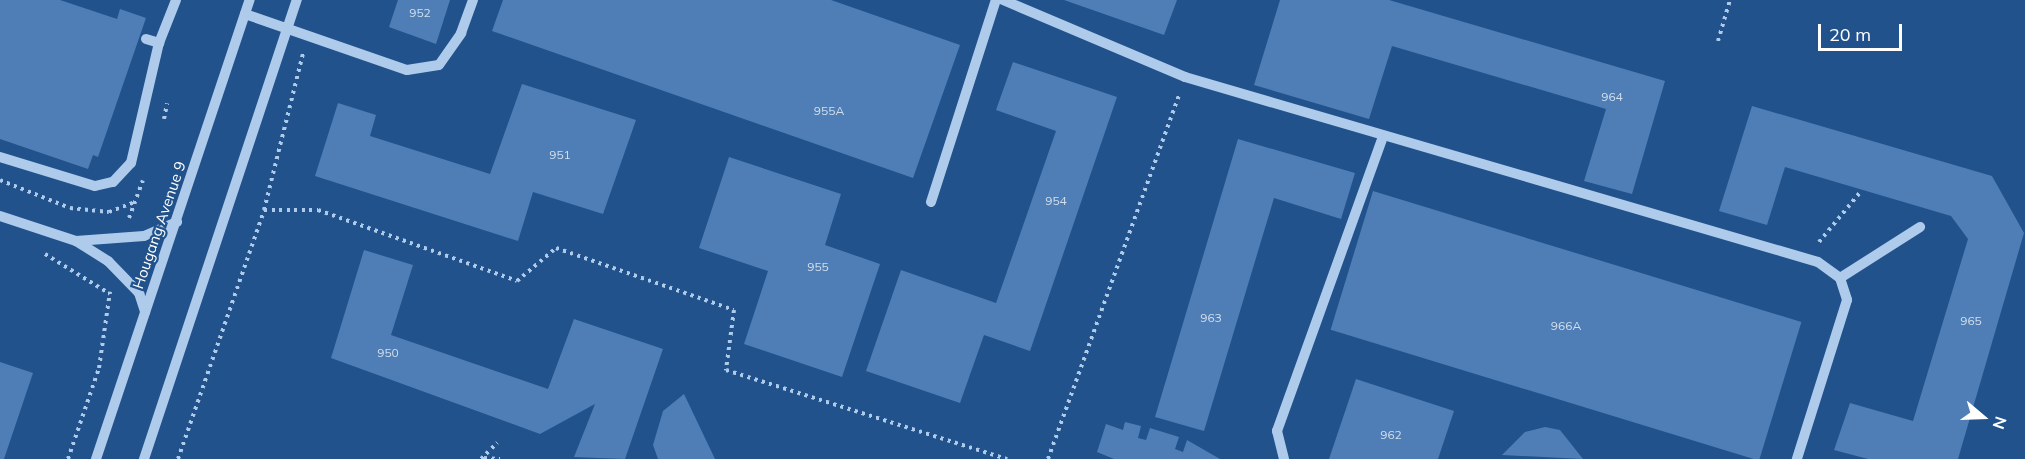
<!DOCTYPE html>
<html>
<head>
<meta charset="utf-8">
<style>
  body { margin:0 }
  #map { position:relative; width:2025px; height:459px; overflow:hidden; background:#21528c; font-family:Mulish,sans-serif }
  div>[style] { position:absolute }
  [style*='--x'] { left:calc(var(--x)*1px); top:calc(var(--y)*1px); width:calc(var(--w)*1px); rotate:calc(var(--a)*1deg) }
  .building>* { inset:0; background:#4e7eb5; transform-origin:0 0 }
  .path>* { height:4px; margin-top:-2px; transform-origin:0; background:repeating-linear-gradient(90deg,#afcbeb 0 3px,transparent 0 7.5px) }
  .minor>* { height:10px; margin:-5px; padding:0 5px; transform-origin:5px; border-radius:5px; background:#afcbeb }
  span { translate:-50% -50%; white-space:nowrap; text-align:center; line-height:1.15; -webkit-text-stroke:4.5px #21528c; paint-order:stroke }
  .number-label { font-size:12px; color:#d3dfec }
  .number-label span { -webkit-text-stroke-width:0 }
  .street-label { font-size:15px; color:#fff }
  .north { position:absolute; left:1953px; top:387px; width:60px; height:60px; -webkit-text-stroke:4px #21528c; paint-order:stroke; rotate:109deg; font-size:16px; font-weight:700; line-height:24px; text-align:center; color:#fff }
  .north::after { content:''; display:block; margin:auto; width:21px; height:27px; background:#fff; clip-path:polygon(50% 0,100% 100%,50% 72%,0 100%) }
  .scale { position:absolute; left:1818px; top:24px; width:84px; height:27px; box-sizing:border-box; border:3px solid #fff; border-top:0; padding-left:8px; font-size:18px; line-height:21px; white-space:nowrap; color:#fff; -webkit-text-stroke:4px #21528c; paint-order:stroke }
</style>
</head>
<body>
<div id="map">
  <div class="building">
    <div style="clip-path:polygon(0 0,60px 0,117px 19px,120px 9px,146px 18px,98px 157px,93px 155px,88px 169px,0 139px)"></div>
    <div style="clip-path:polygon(398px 0,450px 0,436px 44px,389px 27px)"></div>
    <div style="clip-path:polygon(503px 0,831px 0,960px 45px,913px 178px,492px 31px)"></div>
    <div style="clip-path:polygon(1064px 0,1177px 0,1164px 35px)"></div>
    <div style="clip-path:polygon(1280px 0,1389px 0,1665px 81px,1632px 194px,1584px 181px,1606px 109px,1392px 46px,1369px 119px,1254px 85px)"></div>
    <div style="clip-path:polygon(1013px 62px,1117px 97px,1030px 351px,984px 335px,960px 403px,866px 371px,901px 270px,996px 303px,1056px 131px,996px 110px)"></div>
    <div style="clip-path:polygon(522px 84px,636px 120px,603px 214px,533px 192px,518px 241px,315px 176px,338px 103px,376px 115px,370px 136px,490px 174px)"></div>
    <div style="clip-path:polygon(1752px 106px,1992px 176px,2024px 233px,1958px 459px,1868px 459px,1834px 450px,1850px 403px,1913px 421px,1968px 239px,1951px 216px,1785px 167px,1767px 225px,1719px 211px)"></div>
    <div style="clip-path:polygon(1238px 139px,1355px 173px,1341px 219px,1274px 198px,1204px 431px,1155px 417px)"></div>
    <div style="clip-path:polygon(729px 157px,841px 194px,825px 245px,880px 264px,842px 377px,744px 344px,768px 271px,699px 248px)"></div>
    <div style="left:1373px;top:191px;width:448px;height:145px;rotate:17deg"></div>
    <div style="clip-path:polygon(364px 250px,413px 265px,391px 335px,548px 389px,574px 319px,663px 349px,625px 459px,574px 457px,595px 404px,540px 434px,331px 358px)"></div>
    <div style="clip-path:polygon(0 362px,33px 373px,4px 459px,0 459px)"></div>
    <div style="clip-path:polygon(1356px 379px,1454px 411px,1438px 459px,1329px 459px)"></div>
    <div style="clip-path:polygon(684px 394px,715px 459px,658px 459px,653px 445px,663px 411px)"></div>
    <div style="clip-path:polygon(1125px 422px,1141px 426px,1138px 438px,1146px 440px,1150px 428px,1179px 437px,1175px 449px,1183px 452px,1187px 440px,1220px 459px,1114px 459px,1097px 452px,1106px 424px,1123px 430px)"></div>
    <div style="clip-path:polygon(1545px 427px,1560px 430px,1583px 459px,1502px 455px,1525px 432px)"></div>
  </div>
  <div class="path">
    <div style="--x:1718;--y:41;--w:43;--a:-73.7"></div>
    <div style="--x:164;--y:119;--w:16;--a:-79"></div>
    <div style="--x:0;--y:180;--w:75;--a:21.8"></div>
    <div style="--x:70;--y:208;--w:39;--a:6"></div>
    <div style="--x:109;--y:212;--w:26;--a:-21"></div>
    <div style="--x:264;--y:210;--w:54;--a:0"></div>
    <div style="--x:318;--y:210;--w:211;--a:19.6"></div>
    <div style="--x:517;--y:281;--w:51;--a:-40.2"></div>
    <div style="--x:556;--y:248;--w:188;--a:19.2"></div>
    <div style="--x:734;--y:310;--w:61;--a:97.6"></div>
    <div style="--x:726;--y:370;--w:295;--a:17.6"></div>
    <div style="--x:129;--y:218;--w:40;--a:-69.8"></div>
    <div style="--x:1819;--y:242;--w:67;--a:-50.4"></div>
    <div style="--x:45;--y:254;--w:76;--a:31.6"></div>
    <div style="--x:484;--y:458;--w:16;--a:4"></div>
    <div style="--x:68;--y:459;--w:96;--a:-71.2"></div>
    <div style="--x:99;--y:368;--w:77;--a:-81.8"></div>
    <div style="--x:178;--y:459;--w:263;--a:-70.9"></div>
    <div style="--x:264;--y:210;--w:162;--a:-76"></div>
    <div style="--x:481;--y:459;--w:23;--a:-45"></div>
    <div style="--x:1048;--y:459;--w:386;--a:-70.2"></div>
  </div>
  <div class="minor">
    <div style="--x:1003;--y:0;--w:198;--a:22.9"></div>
    <div style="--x:1185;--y:77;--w:659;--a:16.29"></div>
    <div style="--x:1818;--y:262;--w:27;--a:36"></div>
    <div style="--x:1840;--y:278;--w:23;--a:72"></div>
    <div style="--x:1847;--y:300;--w:167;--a:107.5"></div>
    <div style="--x:245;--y:14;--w:171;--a:19.1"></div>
    <div style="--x:407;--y:70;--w:32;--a:-9"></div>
    <div style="--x:439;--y:65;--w:39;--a:-55"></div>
    <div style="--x:461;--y:33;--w:35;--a:-70"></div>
    <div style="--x:146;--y:39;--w:14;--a:17"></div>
    <div style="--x:0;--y:157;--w:99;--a:17"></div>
    <div style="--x:95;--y:186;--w:18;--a:-13"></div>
    <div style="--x:113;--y:182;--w:26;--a:-47"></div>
    <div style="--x:131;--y:163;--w:123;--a:-76.9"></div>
    <div style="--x:159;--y:43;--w:46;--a:-68.4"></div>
    <div style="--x:931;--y:202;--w:212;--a:-72.2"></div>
    <div style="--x:0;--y:216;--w:80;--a:18.2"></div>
    <div style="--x:76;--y:241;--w:38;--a:32"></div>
    <div style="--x:108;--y:261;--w:45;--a:45.9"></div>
    <div style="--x:139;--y:293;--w:20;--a:72"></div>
    <div style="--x:76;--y:241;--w:68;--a:-4.2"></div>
    <div style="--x:144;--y:236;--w:36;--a:-23"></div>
    <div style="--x:1840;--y:278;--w:95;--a:-32.5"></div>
    <div style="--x:96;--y:459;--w:484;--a:-71.5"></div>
    <div style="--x:144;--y:459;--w:484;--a:-71.6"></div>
    <div style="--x:1284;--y:459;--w:29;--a:-104"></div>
    <div style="--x:1277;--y:431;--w:313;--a:-70.2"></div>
  </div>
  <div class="number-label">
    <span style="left:420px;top:13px">952</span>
    <span style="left:1612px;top:97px">964</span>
    <span style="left:829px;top:111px">955A</span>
    <span style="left:560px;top:155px">951</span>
    <span style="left:1056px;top:201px">954</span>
    <span style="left:818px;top:267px">955</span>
    <span style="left:1211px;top:318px">963</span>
    <span style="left:1971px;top:321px">965</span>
    <span style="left:1566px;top:326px">966A</span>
    <span style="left:388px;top:353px">950</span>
    <span style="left:1391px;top:435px">962</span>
  </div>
  <div class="street-label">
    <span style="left:159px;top:225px;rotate:-71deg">Hougang Avenue 9</span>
  </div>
  <div class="north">N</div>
  <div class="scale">20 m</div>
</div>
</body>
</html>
